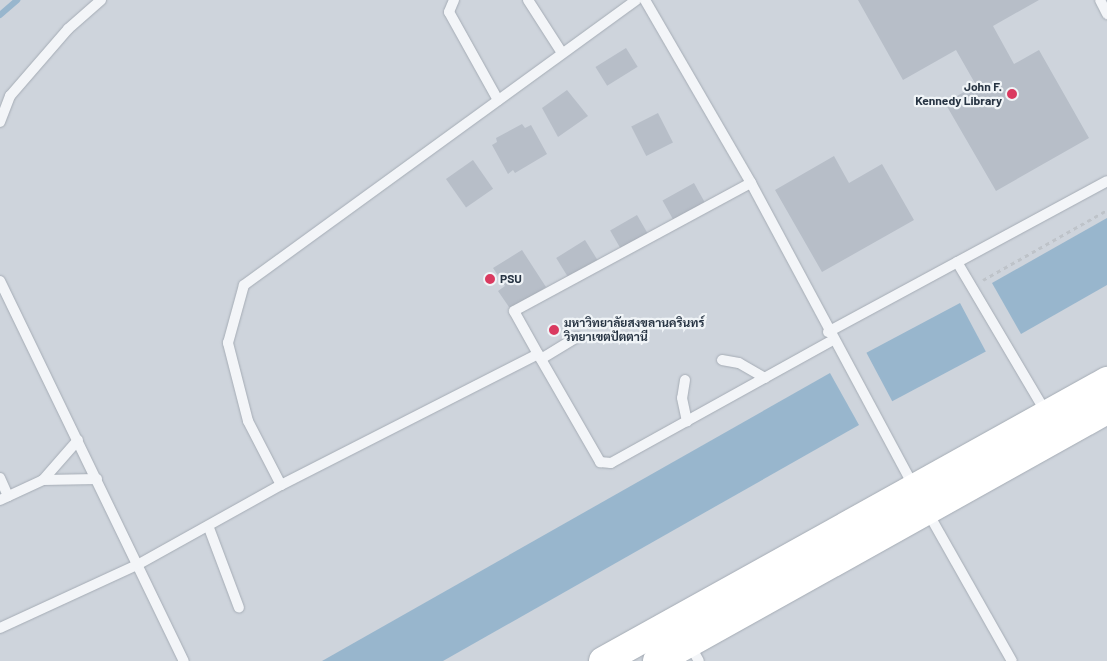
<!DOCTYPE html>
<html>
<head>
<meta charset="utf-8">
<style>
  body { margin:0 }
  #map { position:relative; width:1107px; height:661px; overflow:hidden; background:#e0e5ea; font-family:Barlow,Sarabun,sans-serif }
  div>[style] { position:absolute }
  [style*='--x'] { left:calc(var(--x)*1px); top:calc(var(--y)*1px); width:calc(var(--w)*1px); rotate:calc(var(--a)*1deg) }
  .built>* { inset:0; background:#ced4dc; transform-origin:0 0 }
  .water>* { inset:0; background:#98b6cd; transform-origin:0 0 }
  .stream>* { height:6px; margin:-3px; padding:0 3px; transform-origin:3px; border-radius:3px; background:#98b6cd }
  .building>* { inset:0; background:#b7bec8; transform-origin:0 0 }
  .path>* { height:3px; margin-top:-1.5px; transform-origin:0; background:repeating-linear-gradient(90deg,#bec3c9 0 4px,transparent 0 8px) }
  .roads { filter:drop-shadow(0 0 1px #a5acb5) drop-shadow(0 0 1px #a5acb5) }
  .service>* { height:10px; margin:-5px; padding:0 5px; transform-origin:5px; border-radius:5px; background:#f3f5f8 }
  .secondary>* { height:28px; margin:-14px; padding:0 14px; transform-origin:14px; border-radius:14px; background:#fff }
  .dots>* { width:14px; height:14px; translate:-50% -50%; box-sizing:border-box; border:2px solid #f0f4f7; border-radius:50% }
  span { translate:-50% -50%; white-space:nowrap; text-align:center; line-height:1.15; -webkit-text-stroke:4.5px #f0f4f7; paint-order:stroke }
  .poi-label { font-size:12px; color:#273443; font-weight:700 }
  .right { translate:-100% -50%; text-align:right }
  .left { translate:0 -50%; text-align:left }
</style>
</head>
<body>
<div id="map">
  <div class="built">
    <div style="left:0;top:0;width:1107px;height:661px"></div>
  </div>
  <div class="water">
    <div style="clip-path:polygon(1107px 218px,1107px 285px,1021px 334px,992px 283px)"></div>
    <div style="left:960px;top:303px;width:55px;height:106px;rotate:62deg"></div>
    <div style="clip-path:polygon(830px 373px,859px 425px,443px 661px,322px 661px)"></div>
  </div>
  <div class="stream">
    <div style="--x:0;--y:15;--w:23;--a:-41"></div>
  </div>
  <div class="building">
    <div style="clip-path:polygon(858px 0,1039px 0,993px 26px,1014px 64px,1039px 50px,1089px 138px,996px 191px,945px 103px,976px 85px,956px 50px,903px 80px)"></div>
    <div style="left:626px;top:48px;width:22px;height:36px;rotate:58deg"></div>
    <div style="clip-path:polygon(567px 90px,588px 116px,558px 137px,542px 108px)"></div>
    <div style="left:658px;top:113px;width:33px;height:30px;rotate:63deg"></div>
    <div style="clip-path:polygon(522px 124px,525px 128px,531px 125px,547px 154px,515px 173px,513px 170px,508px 174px,492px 145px,497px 142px,496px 138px)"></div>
    <div style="clip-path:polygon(834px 156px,849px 183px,882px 164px,914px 220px,822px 272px,775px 190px)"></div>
    <div style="left:473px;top:160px;width:35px;height:33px;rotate:55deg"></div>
    <div style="left:694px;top:183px;width:23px;height:36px;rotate:61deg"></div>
    <div style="left:637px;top:215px;width:22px;height:31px;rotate:60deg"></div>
    <div style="left:585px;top:240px;width:25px;height:34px;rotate:58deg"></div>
    <div style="clip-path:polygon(522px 250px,546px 287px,511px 310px,498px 291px,505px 286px,493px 268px)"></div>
  </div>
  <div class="path">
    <div style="--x:983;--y:280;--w:142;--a:-29.4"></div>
  </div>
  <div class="roads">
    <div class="service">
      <div style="--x:454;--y:0;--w:13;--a:113"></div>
      <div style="--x:449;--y:12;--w:101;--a:60.9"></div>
      <div style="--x:528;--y:0;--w:63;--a:57.3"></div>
      <div style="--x:645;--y:0;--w:211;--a:59.9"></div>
      <div style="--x:751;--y:183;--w:345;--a:61.8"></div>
      <div style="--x:1100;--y:0;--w:16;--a:63"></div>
      <div style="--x:0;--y:122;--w:28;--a:-69"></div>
      <div style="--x:10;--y:96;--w:89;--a:-49.1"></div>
      <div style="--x:68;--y:29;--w:44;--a:-41.3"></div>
      <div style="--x:957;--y:262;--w:177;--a:59.4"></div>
      <div style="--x:0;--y:281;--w:422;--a:64.2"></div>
      <div style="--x:828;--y:332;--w:317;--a:-28.4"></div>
      <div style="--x:538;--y:354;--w:125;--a:60.1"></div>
      <div style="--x:600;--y:462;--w:11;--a:5"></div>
      <div style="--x:611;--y:463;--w:254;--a:-29"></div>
      <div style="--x:541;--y:359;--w:42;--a:-31.4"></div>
      <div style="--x:722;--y:360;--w:17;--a:10"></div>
      <div style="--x:739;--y:363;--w:30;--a:30"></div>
      <div style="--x:685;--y:380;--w:18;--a:99"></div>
      <div style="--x:682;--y:398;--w:24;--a:78"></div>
      <div style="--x:0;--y:478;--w:20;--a:66"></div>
      <div style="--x:43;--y:480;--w:54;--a:-1.1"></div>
      <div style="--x:281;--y:485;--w:72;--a:-117.3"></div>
      <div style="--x:248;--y:421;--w:81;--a:-104.4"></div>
      <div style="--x:228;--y:343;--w:60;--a:-74.6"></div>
      <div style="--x:244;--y:285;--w:485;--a:-36"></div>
      <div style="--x:0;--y:500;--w:47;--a:-24.9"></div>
      <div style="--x:43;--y:480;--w:53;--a:-48.8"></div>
      <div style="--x:927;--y:511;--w:172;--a:60.5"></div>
      <div style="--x:209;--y:528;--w:85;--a:69.4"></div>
      <div style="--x:0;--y:628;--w:153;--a:-24.7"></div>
      <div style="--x:139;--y:564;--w:162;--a:-29.1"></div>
      <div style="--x:281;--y:485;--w:288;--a:-27"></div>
      <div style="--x:538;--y:354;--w:49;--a:-119.2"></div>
      <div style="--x:514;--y:311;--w:269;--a:-28.4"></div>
      <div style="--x:690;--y:645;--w:18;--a:61"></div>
    </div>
    <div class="secondary">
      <div style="--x:603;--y:661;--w:577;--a:-29.05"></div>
      <div style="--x:657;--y:661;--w:515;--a:-29.15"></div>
    </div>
  </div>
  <div class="dots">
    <div style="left:1012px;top:94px;background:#da3a60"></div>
    <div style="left:490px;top:279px;background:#da3a60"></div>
    <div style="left:554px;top:330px;background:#da3a60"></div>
  </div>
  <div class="poi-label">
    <span class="right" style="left:1002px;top:94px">John F.<br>Kennedy Library</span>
    <span class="left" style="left:500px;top:279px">PSU</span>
    <span class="left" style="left:564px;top:330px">มหาวิทยาลัยสงขลานครินทร์<br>วิทยาเขตปัตตานี</span>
  </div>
</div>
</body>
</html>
